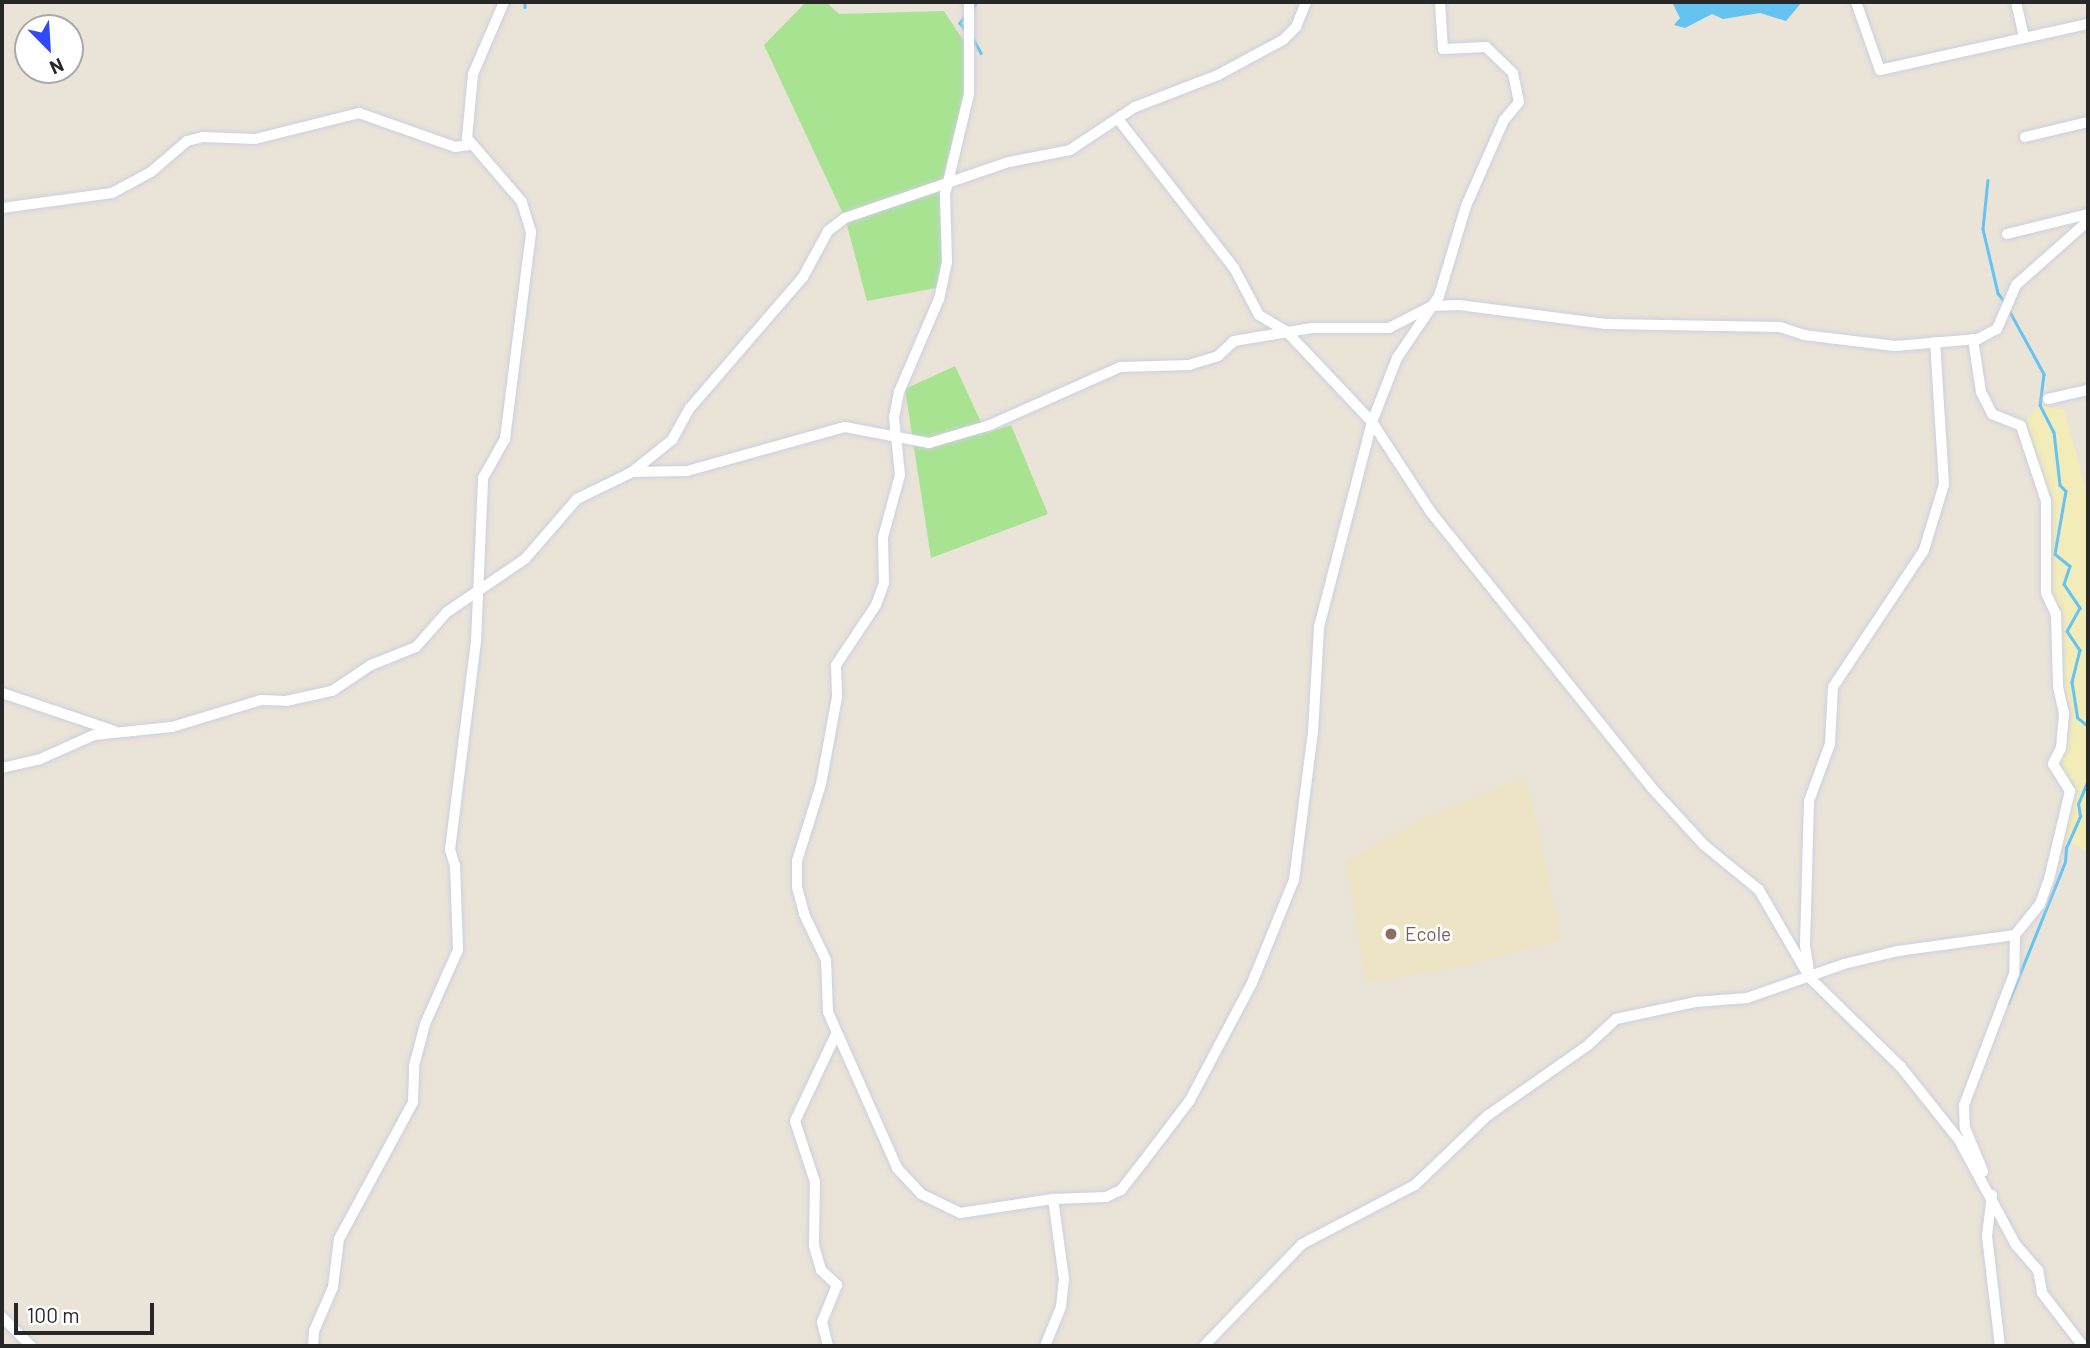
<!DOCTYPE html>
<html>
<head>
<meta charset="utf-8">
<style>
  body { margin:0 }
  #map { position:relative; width:2090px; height:1348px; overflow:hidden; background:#eae3d7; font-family:Barlow,sans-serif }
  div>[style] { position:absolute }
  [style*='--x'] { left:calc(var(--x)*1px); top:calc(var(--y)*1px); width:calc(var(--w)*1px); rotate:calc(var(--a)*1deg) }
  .education>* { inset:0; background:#ede3c5 }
  .green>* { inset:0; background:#a8e391 }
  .sand>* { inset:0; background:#f1ecb8 }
  .water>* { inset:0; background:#65c3f1 }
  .stream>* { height:2.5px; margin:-1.25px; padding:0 1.25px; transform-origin:1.25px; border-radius:1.25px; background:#65c3f1 }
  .roads { filter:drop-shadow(0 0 2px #cccfe1) drop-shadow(0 0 2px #cccfe1) }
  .street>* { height:10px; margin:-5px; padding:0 5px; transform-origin:5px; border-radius:5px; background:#fff }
  .dots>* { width:19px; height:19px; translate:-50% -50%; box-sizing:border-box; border:4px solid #fff; border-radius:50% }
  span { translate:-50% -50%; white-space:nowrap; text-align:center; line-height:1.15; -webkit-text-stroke:5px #fff; paint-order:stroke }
  .education-label { font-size:19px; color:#785e54 }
  .left { translate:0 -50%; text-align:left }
  .frame { position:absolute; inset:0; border:4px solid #272727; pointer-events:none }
  .north { position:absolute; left:14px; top:14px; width:70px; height:70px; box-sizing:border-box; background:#fff; border:2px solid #a9a9a9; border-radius:50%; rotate:156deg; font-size:19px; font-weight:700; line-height:28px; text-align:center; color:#272727 }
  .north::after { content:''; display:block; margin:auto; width:24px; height:32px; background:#3049fe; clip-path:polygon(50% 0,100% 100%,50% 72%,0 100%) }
  .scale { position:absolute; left:14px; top:1303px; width:140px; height:32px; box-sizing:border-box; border:4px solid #272727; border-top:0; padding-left:9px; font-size:21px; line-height:24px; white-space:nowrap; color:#272727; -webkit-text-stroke:5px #fff; paint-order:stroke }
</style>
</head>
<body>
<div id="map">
  <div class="education">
    <div style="clip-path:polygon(1526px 776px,1562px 940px,1459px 967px,1366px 983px,1346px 861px,1424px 818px)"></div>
  </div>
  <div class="green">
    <div style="clip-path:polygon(806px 2px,826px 2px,839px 14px,944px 11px,969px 49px,969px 94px,945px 195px,941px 287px,867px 301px,845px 218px,764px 45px)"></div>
    <div style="clip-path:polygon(955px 366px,986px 433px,1011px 425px,1048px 514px,931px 558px,905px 389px)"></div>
  </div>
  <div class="sand">
    <div style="clip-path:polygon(2040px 405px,2064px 410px,2088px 496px,2088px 853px,2060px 836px,2070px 791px,2054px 770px,2061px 748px,2056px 614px,2046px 593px,2045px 516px,2021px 426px)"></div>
  </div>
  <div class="water">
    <div style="clip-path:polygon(1672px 2px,1802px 2px,1786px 21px,1760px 13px,1723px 19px,1712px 14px,1685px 28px,1674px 25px,1680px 18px)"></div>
  </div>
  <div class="stream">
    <div style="--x:525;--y:2;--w:5;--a:90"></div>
    <div style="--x:972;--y:9;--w:8;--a:-60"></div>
    <div style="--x:965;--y:17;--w:8;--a:130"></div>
    <div style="--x:960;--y:23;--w:10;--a:53"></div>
    <div style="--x:973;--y:38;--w:17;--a:62"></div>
    <div style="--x:1988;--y:180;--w:49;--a:95.8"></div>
    <div style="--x:1983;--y:229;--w:66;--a:76.8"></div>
    <div style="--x:1998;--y:293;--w:14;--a:54"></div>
    <div style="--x:2009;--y:310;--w:73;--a:61.3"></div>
    <div style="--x:2044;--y:374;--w:31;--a:97"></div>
    <div style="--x:2040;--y:405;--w:30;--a:63"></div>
    <div style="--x:2054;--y:432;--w:53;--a:83.5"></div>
    <div style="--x:2060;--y:485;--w:8;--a:45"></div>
    <div style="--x:2066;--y:491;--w:64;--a:99.9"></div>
    <div style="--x:2055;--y:554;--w:19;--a:39"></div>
    <div style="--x:2070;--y:566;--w:19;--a:108"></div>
    <div style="--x:2064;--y:584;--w:29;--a:56"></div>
    <div style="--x:2080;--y:608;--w:26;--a:119"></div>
    <div style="--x:2067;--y:631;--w:23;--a:56"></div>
    <div style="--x:2080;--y:650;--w:33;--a:104"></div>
    <div style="--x:2072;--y:682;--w:36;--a:81"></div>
    <div style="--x:2078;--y:718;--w:13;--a:39"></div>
    <div style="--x:2088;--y:748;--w:24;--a:90"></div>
    <div style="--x:2008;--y:1003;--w:152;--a:-68"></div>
    <div style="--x:2065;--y:862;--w:14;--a:-86"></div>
    <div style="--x:2066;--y:848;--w:35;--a:-66"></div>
    <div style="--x:2080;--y:816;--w:12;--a:-99"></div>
    <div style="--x:2078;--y:804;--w:26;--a:-67"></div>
  </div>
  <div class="roads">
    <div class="street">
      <div style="--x:969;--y:2;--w:92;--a:90"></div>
      <div style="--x:969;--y:94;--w:104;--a:103.4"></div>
      <div style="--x:945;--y:195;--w:67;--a:88.3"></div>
      <div style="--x:947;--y:262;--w:38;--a:102"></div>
      <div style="--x:939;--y:299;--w:101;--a:113.3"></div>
      <div style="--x:899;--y:392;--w:25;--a:101"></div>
      <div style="--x:894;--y:417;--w:58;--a:84.1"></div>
      <div style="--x:900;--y:475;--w:64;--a:105.3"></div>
      <div style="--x:883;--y:537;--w:46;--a:88.8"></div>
      <div style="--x:884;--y:583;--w:23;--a:110"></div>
      <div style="--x:876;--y:605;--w:72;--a:123.7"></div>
      <div style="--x:836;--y:665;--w:32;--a:88"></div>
      <div style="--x:837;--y:697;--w:88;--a:100.4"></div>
      <div style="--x:821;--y:784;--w:81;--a:107.3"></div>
      <div style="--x:797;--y:861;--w:26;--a:90"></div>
      <div style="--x:797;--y:887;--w:28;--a:75"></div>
      <div style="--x:804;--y:914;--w:51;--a:64.4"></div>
      <div style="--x:826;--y:960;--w:52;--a:87.8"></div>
      <div style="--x:828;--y:1012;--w:171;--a:66.1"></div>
      <div style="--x:897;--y:1168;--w:35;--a:47"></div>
      <div style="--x:921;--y:1194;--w:43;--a:26"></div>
      <div style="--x:960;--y:1213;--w:94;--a:-8.6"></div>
      <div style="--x:1856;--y:2;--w:72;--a:70.6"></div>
      <div style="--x:1880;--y:70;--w:213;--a:-12.5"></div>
      <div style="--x:2016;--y:2;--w:37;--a:77"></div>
      <div style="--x:1118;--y:119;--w:189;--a:52.1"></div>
      <div style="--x:1234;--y:268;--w:53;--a:62"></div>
      <div style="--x:1259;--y:315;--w:33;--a:31"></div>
      <div style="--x:1287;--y:332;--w:124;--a:46.6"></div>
      <div style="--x:1372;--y:422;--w:106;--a:56.9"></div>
      <div style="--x:1430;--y:511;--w:354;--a:51.3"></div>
      <div style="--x:1651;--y:787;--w:79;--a:47.6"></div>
      <div style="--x:1704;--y:845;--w:71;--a:39.3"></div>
      <div style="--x:1759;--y:890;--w:102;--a:59.9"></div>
      <div style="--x:1810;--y:978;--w:127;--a:44.4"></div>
      <div style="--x:1901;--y:1067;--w:93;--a:51.5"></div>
      <div style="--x:1959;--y:1140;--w:119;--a:61.5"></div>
      <div style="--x:2016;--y:1245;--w:33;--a:49"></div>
      <div style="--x:2038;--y:1270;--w:23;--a:80"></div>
      <div style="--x:2042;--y:1293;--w:67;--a:52.3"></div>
      <div style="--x:2025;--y:137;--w:65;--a:-13.4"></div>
      <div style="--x:2;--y:208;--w:111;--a:-7.8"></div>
      <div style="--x:112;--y:193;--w:44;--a:-28.3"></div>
      <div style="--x:151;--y:172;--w:48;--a:-40.7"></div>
      <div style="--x:187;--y:141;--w:16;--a:-14"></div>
      <div style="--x:203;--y:137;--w:52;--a:2.2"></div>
      <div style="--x:255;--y:139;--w:107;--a:-14"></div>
      <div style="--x:359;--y:113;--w:102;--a:19.5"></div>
      <div style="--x:455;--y:147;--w:13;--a:-9"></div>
      <div style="--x:2007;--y:234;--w:83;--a:-13.9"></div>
      <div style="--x:1973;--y:339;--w:54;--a:81.4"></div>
      <div style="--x:1981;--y:392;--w:25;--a:63"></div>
      <div style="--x:1992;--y:414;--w:31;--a:22"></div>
      <div style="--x:2021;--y:426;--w:79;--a:71.6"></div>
      <div style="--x:2046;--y:501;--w:92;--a:90"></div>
      <div style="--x:2046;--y:593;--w:23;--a:65"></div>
      <div style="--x:2056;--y:614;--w:73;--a:88.4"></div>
      <div style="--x:2058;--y:687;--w:28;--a:77"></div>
      <div style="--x:2064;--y:714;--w:34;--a:95"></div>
      <div style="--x:2061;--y:748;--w:18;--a:117"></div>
      <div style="--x:2053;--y:764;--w:32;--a:58"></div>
      <div style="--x:2070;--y:791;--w:90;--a:103.4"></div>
      <div style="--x:2049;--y:879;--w:27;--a:110"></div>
      <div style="--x:2040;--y:904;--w:40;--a:129"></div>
      <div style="--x:2015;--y:935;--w:39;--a:91"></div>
      <div style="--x:2014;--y:974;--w:140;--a:110.9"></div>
      <div style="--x:1964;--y:1105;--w:23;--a:88"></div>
      <div style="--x:1965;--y:1128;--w:47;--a:67.3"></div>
      <div style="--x:2048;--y:399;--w:41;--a:-12.7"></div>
      <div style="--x:632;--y:472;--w:51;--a:-38.7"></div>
      <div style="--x:672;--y:440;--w:37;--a:-61"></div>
      <div style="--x:690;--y:408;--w:173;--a:-49.2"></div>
      <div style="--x:803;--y:277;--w:52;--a:-61.5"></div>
      <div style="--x:828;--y:231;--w:21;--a:-37"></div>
      <div style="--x:845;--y:218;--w:173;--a:-18.9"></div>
      <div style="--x:1009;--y:162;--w:62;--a:-11.1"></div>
      <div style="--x:1070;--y:150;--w:78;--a:-33.5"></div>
      <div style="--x:1135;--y:107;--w:89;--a:-21.1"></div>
      <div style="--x:1218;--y:75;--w:74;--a:-28.3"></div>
      <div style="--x:1283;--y:40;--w:18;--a:-45"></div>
      <div style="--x:1296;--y:27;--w:27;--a:-68"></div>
      <div style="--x:2;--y:693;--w:118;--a:18.7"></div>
      <div style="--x:2;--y:768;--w:37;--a:-13"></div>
      <div style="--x:38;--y:760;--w:61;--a:-24.1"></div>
      <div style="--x:94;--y:735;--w:78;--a:-5.9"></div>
      <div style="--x:172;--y:727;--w:93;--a:-16.9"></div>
      <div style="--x:261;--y:700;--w:25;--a:2"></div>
      <div style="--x:286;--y:701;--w:47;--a:-12.3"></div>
      <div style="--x:332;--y:691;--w:47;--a:-33.7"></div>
      <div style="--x:371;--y:665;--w:48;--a:-21.8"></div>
      <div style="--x:416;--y:647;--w:47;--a:-48.5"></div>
      <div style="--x:447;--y:612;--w:94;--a:-34.2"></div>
      <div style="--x:525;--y:559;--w:79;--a:-49.1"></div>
      <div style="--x:577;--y:499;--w:61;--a:-26.1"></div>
      <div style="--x:632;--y:472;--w:55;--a:-1"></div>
      <div style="--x:687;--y:471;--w:164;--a:-15.6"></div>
      <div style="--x:845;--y:427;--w:86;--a:10.8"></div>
      <div style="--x:929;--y:443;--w:64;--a:-16.4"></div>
      <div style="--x:990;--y:425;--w:142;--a:-24"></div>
      <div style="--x:1120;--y:367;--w:69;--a:-1.7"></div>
      <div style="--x:1189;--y:365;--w:30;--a:-17"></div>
      <div style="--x:1218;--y:356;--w:22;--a:-43"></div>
      <div style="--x:1234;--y:341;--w:79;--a:-9.5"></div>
      <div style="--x:1312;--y:328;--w:77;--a:0"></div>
      <div style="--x:1389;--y:328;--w:48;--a:-27.1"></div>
      <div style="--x:1432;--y:306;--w:27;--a:-2"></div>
      <div style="--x:1459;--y:305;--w:148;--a:7.4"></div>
      <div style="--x:1606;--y:324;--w:174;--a:1"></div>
      <div style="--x:1780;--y:327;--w:25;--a:18"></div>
      <div style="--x:1804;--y:335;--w:92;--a:6.9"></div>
      <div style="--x:1895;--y:346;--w:83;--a:-4.8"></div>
      <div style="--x:1978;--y:339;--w:21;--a:-28"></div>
      <div style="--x:1997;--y:329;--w:48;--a:-66.6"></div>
      <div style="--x:2016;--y:285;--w:96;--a:-41.6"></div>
      <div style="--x:1809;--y:971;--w:26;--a:-99"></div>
      <div style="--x:1805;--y:945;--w:144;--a:-88.4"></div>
      <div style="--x:1809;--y:801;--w:61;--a:-69.8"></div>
      <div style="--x:1830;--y:744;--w:57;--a:-87"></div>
      <div style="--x:1833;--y:687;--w:164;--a:-56.4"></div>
      <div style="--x:1924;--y:550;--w:69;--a:-73.1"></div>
      <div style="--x:1944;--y:484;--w:142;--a:-93.6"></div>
      <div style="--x:1992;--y:1195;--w:41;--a:97"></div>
      <div style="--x:1987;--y:1236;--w:111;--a:83.3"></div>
      <div style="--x:2;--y:1317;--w:41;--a:45"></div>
      <div style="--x:313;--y:1346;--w:15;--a:-86"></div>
      <div style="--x:314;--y:1331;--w:48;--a:-66.6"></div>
      <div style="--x:333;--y:1287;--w:48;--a:-82.9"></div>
      <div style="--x:339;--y:1239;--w:156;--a:-61.6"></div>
      <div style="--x:413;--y:1102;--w:36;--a:-88"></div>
      <div style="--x:414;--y:1066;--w:43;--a:-75.3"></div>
      <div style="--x:425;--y:1024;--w:81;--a:-66"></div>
      <div style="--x:458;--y:950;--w:84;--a:-92"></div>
      <div style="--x:455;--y:866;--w:17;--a:-107"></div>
      <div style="--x:450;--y:850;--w:211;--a:-82.9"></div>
      <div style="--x:476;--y:641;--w:163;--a:-87.5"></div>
      <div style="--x:483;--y:478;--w:45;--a:-60.6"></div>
      <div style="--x:505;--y:439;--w:209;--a:-82.8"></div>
      <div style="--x:531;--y:232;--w:31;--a:-107"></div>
      <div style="--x:522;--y:202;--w:84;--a:-130.7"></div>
      <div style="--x:467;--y:138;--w:64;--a:-84.6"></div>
      <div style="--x:473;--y:74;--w:78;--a:-66.7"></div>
      <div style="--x:828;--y:1346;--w:25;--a:-104"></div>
      <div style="--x:822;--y:1322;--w:40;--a:-68"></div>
      <div style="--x:837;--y:1285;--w:22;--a:-137"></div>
      <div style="--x:821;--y:1270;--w:26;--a:-106"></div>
      <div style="--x:814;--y:1245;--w:63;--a:-89.1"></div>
      <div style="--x:815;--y:1182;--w:64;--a:-108.2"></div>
      <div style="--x:795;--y:1121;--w:98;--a:-64.7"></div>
      <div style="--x:1045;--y:1346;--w:42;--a:-67.7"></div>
      <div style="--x:1061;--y:1307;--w:28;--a:-84"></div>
      <div style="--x:1064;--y:1279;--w:81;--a:-97.8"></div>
      <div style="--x:1053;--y:1199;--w:53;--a:-2.2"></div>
      <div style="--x:1106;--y:1197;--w:17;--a:-25"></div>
      <div style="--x:1121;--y:1190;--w:36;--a:-52"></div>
      <div style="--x:1143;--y:1162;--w:78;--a:-52.8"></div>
      <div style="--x:1190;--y:1100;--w:132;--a:-62.1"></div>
      <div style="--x:1252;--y:983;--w:111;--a:-67.8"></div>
      <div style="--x:1294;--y:880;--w:149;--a:-82.7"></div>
      <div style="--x:1313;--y:732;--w:105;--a:-86.7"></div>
      <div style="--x:1319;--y:627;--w:212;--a:-75.5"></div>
      <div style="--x:1372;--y:422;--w:69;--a:-68.7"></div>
      <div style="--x:1397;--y:358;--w:75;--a:-55.9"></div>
      <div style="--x:1439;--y:296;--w:94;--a:-73.3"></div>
      <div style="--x:1466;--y:206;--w:94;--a:-66.2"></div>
      <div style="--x:1504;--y:120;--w:23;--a:-50"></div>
      <div style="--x:1519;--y:102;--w:30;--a:-102"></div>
      <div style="--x:1513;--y:73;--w:37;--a:-136"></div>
      <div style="--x:1486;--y:47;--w:43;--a:177.3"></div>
      <div style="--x:1443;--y:49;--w:47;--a:-93.7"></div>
      <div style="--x:1204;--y:1346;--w:141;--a:-46.1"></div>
      <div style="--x:1302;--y:1244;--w:127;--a:-27.6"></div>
      <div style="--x:1415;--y:1185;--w:100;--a:-43.8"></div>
      <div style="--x:1487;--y:1116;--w:122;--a:-35"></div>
      <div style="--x:1587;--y:1046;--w:40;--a:-43"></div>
      <div style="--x:1616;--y:1019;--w:81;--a:-12.1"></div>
      <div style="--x:1695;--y:1002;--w:52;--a:-4.4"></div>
      <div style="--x:1747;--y:998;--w:103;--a:-19.3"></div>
      <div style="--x:1844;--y:964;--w:56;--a:-13.5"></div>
      <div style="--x:1898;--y:951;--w:118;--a:-7.8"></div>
    </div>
  </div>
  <div class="dots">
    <div style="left:1391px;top:934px;background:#8d6e63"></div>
  </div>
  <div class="education-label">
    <span class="left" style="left:1405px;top:934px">Ecole</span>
  </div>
  <div class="frame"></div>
  <div class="north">N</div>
  <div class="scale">100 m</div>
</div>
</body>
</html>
